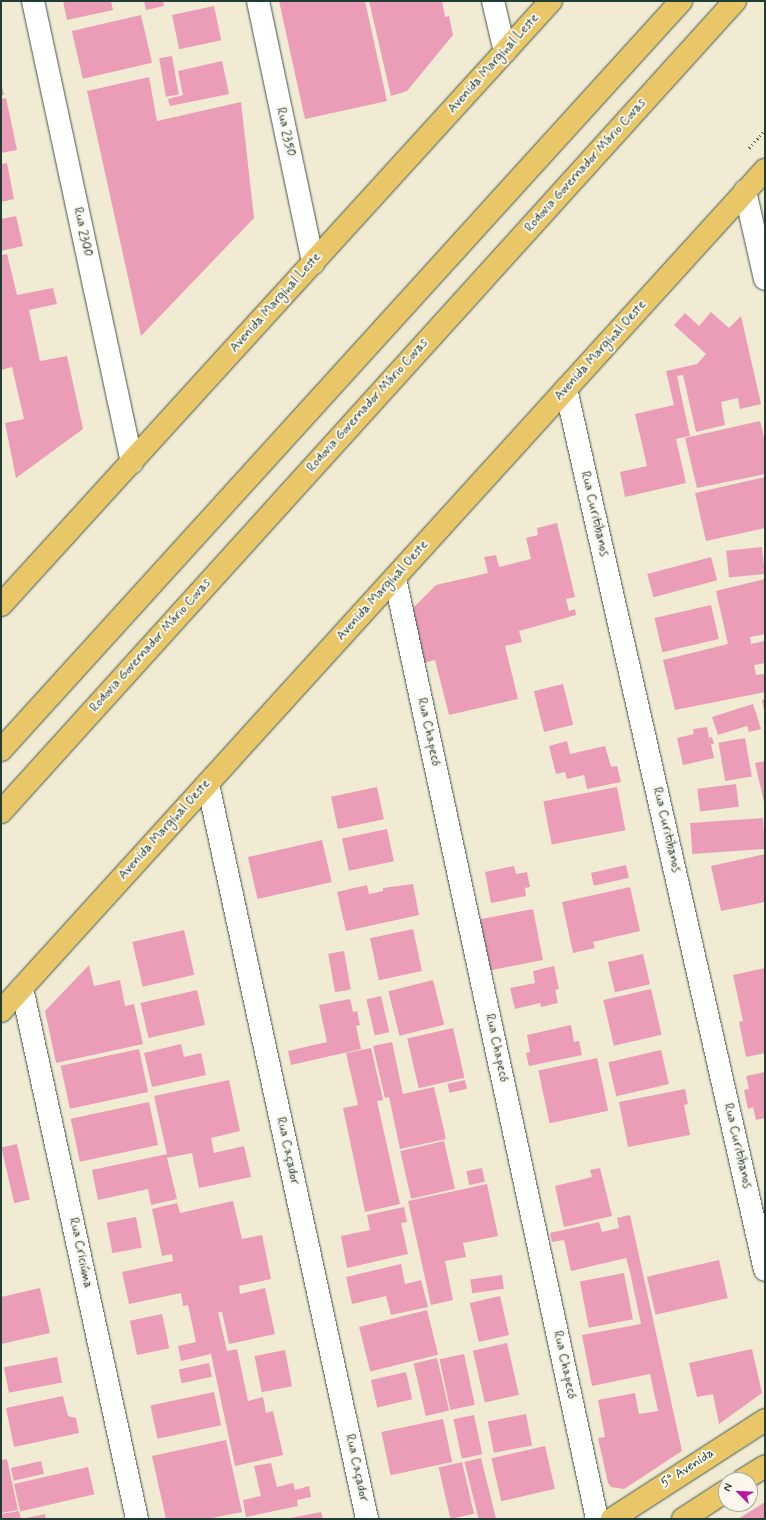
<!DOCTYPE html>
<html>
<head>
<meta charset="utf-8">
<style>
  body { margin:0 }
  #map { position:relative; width:766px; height:1520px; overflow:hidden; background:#f1ebd4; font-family:Mynerve,sans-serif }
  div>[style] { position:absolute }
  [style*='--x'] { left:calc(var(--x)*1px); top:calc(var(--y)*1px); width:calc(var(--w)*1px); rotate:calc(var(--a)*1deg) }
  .building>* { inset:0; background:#eb9db8; transform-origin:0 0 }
  .path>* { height:2.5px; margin-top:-1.25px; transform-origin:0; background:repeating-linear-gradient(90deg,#3e574c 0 1px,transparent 0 4px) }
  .roads { filter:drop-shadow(0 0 1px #3e574c) drop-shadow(0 0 1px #3e574c) }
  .minor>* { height:22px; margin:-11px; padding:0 11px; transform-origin:11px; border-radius:11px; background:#fff }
  .major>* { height:22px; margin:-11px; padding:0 11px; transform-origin:11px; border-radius:11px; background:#e9c769 }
  .highway>* { height:22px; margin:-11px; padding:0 11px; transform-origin:11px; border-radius:11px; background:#e9c769 }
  span { translate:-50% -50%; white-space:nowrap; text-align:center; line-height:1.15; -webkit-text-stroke:4px #fbf7ec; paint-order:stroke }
  .street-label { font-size:13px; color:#1f3d34 }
  .frame { position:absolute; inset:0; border:2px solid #1f3d34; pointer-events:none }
  .north { position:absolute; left:718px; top:1472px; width:40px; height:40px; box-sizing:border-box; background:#fbf7ec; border:1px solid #a3ada2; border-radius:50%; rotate:294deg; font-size:11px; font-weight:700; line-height:16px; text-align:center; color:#1f3d34 }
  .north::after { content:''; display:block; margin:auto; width:14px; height:18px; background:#b5179e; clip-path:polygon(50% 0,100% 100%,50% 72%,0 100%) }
</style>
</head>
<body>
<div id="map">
  <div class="building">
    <div style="clip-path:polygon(63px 1px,111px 1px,113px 10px,67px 20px)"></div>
    <div style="clip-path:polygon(144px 1px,163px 1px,164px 6px,146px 10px)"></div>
    <div style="clip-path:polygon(279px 1px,365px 1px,387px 101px,305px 119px)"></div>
    <div style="clip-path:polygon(369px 1px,442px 1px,445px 17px,449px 16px,453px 35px,407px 91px,391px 96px)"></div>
    <div style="left:214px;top:6px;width:35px;height:43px;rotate:78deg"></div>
    <div style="left:141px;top:15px;width:49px;height:71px;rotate:77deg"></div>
    <div style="left:172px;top:56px;width:39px;height:13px;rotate:80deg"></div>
    <div style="clip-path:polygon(222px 61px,229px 94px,170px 106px,168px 99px,183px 95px,178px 71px)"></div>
    <div style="clip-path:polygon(149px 77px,157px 121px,241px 102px,254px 218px,141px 336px,87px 91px)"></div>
    <div style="clip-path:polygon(1px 83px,4px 95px,1px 95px)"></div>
    <div style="clip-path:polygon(6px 98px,17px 150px,1px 153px,1px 99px)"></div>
    <div style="clip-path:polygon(7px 163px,14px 199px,1px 202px,1px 164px)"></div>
    <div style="clip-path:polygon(16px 216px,23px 246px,1px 251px,1px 219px)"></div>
    <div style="clip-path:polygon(7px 254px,17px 295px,53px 288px,57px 304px,29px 310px,40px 361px,67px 356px,83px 429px,16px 478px,5px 423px,24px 419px,12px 367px,1px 370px,1px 255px)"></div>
    <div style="clip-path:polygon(711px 312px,729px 328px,741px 316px,761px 404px,740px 409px,738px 398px,721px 402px,725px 425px,696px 432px,683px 375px,677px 376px,690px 436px,676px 439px,686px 483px,625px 497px,620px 472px,647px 466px,635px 414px,674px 405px,666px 371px,697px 364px,706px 354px,674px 325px,685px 313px,699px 326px)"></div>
    <div style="clip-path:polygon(760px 421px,765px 441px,765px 474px,697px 488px,685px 438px)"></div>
    <div style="clip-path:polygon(765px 477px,765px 528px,706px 541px,695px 493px)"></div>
    <div style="clip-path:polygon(557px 523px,575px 597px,566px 599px,569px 611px,575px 609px,576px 615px,519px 631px,522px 642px,505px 646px,518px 699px,449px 715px,435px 660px,423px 663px,411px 610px,436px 585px,488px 573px,484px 557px,496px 555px,499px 567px,531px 559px,526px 538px,538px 535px,537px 528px)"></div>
    <div style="left:762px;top:547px;width:27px;height:36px;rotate:84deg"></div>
    <div style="left:711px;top:557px;width:24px;height:66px;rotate:75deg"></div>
    <div style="clip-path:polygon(765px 579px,765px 634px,750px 637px,751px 644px,764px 641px,765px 663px,754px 665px,756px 675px,765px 674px,765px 692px,675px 710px,663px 660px,728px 644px,716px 591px)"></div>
    <div style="left:711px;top:605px;width:35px;height:58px;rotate:77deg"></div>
    <div style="left:563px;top:684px;width:42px;height:30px;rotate:76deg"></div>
    <div style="clip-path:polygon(765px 699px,765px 710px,764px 710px,762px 700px)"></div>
    <div style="clip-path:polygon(753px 704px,761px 729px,749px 732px,747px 726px,718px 735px,712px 717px)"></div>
    <div style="clip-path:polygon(707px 727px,709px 738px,712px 737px,714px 744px,711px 744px,714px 758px,683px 765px,677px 738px,694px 734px,693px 729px)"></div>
    <div style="left:745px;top:738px;width:39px;height:27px;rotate:80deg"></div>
    <div style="clip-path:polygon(567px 741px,570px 754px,605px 746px,611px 767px,617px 766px,621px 782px,587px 789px,584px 775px,567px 779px,565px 772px,556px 774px,549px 746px)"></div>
    <div style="clip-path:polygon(765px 761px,765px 802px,764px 802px,755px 763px)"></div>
    <div style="left:736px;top:784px;width:23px;height:39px;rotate:83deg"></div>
    <div style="left:377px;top:787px;width:33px;height:47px;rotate:78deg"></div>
    <div style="left:617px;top:787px;width:44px;height:75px;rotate:79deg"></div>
    <div style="left:763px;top:818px;width:31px;height:73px;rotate:86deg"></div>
    <div style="left:387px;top:829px;width:33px;height:46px;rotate:78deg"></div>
    <div style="left:322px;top:840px;width:43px;height:76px;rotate:77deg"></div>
    <div style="clip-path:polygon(765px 854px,765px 902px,721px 911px,711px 866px)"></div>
    <div style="left:626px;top:865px;width:13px;height:36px;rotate:77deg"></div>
    <div style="clip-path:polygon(514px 866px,516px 874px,527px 872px,530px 887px,525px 888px,526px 896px,491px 903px,485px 872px)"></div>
    <div style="clip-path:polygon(413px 884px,419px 915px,346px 931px,337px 892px,367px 885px,369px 894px,383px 891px,383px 888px)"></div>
    <div style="clip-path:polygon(630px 887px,640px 931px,593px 942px,595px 948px,573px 953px,562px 902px)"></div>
    <div style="left:533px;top:909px;width:52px;height:54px;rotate:79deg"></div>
    <div style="left:413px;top:929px;width:43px;height:44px;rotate:78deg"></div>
    <div style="left:184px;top:930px;width:46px;height:53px;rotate:77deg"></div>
    <div style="left:344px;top:951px;width:39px;height:16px;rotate:80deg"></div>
    <div style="left:643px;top:954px;width:31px;height:36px;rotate:77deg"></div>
    <div style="clip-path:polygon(89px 965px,94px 986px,120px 980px,125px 1006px,134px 1004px,143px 1044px,56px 1063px,45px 1011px)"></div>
    <div style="clip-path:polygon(554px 966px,559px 989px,555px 990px,558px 1003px,541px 1007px,540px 1003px,515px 1009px,510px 988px,535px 983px,533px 971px)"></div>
    <div style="clip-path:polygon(765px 968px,765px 1053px,746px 1057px,739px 1022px,743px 1021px,733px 975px)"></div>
    <div style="left:433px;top:980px;width:46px;height:46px;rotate:76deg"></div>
    <div style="left:651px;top:989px;width:47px;height:49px;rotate:77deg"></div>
    <div style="left:197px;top:990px;width:36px;height:58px;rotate:77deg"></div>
    <div style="left:381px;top:996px;width:37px;height:15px;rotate:77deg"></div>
    <div style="clip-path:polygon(350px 999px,353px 1012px,357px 1011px,360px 1025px,356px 1026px,361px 1049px,291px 1065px,288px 1051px,327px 1042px,319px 1005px)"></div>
    <div style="clip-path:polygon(571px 1025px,574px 1042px,579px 1041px,582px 1055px,529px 1066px,526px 1053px,530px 1052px,527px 1035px)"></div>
    <div style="left:453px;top:1028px;width:51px;height:47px;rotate:77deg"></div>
    <div style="clip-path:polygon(392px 1042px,403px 1094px,434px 1087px,446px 1139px,400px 1149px,389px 1097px,385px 1098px,373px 1046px)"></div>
    <div style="clip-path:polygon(181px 1044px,184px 1057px,201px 1053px,206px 1075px,152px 1087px,144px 1053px)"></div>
    <div style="clip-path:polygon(371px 1048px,383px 1100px,377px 1101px,400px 1204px,365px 1212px,343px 1108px,358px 1105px,346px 1053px)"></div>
    <div style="left:139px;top:1049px;width:44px;height:80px;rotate:78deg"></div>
    <div style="left:661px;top:1050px;width:35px;height:54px;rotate:77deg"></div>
    <div style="left:597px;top:1058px;width:54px;height:60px;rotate:78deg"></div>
    <div style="clip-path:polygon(765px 1072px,765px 1118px,756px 1120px,753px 1107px,748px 1109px,744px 1090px,749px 1089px,746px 1076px)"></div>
    <div style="clip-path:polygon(229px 1080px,240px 1131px,211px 1138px,214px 1153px,244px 1146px,251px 1177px,199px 1188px,192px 1153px,167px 1158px,177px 1199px,151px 1205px,148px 1189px,98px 1200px,92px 1170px,167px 1154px,154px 1096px)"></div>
    <div style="left:465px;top:1080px;width:9px;height:18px;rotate:77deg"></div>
    <div style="clip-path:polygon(685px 1089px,688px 1104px,684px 1105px,690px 1135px,628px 1147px,619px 1102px)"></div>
    <div style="left:149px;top:1102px;width:44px;height:80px;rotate:78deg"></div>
    <div style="left:444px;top:1141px;width:49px;height:45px;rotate:77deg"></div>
    <div style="left:17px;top:1144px;width:57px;height:16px;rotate:77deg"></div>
    <div style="left:482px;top:1168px;width:14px;height:16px;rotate:78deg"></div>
    <div style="clip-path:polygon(600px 1168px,612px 1216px,564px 1227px,555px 1186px,592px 1177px,590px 1170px)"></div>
    <div style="clip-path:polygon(487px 1184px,498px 1236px,463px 1243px,466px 1257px,445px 1261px,453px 1300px,431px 1305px,408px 1201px)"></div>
    <div style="clip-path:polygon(233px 1201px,242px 1239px,262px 1235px,271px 1279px,239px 1286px,240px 1294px,265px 1288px,275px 1334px,229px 1344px,222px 1312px,218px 1312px,227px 1351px,237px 1349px,248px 1401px,263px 1397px,266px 1413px,273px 1411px,283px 1455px,235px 1466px,211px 1354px,181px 1361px,178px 1346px,196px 1342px,188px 1305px,183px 1306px,181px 1293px,129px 1304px,122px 1272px,173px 1261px,172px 1254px,162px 1256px,152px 1209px,177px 1203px,180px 1213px)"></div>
    <div style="clip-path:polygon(404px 1207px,407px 1222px,401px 1223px,408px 1254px,347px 1268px,341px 1236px,370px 1230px,367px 1215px)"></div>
    <div style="clip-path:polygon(630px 1215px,682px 1451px,624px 1489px,611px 1487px,608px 1483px,598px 1438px,605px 1437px,598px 1400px,635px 1393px,639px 1414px,658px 1411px,650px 1374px,592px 1386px,582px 1335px,641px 1324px,630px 1272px,626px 1258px,571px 1271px,564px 1240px,552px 1242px,550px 1233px,599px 1222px,602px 1232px,619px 1228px,617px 1218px)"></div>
    <div style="left:136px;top:1217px;width:31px;height:30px;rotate:79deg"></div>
    <div style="left:719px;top:1260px;width:39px;height:74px;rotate:77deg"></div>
    <div style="clip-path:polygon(401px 1264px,405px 1284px,421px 1280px,428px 1307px,391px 1315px,386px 1296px,352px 1304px,346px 1277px)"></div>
    <div style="left:624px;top:1273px;width:47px;height:45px;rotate:79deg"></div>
    <div style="left:502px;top:1275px;width:14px;height:32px;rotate:82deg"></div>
    <div style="clip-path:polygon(40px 1288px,50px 1333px,1px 1344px,1px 1297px)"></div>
    <div style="left:500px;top:1296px;width:40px;height:31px;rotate:77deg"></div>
    <div style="left:427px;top:1310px;width:46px;height:70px;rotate:76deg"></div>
    <div style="left:162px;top:1314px;width:35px;height:33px;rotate:78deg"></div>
    <div style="left:507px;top:1343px;width:53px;height:35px;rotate:77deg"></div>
    <div style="clip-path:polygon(752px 1349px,762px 1393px,719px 1424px,713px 1394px,697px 1397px,689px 1363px)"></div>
    <div style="left:285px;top:1350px;width:37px;height:31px;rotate:79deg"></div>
    <div style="left:464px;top:1354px;width:52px;height:25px;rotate:78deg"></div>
    <div style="left:57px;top:1357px;width:26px;height:54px;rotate:79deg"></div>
    <div style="left:437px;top:1358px;width:54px;height:24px;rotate:77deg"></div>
    <div style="left:209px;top:1363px;width:14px;height:31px;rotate:78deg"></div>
    <div style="left:406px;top:1372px;width:28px;height:36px;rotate:77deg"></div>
    <div style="left:214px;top:1392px;width:34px;height:65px;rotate:78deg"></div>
    <div style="clip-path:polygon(63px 1396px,68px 1416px,76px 1418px,79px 1433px,14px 1447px,6px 1408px)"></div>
    <div style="left:526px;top:1414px;width:32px;height:39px;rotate:79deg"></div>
    <div style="left:474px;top:1415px;width:40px;height:21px;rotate:78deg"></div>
    <div style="left:443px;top:1419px;width:44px;height:63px;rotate:78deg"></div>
    <div style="clip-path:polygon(226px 1440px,242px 1512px,207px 1519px,166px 1519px,152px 1456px)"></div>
    <div style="left:545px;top:1446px;width:44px;height:55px;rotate:77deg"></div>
    <div style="left:481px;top:1458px;width:63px;height:17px;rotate:76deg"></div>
    <div style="clip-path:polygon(7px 1459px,18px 1510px,1px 1513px,1px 1460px)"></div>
    <div style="left:41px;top:1461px;width:13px;height:31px;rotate:77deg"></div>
    <div style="left:462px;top:1462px;width:53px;height:24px;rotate:77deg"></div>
    <div style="clip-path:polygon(271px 1463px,277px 1487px,293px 1483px,295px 1490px,309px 1486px,311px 1497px,297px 1500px,298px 1506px,246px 1517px,243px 1500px,261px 1496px,254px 1466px)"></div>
    <div style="left:88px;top:1467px;width:28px;height:76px;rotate:77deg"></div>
    <div style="clip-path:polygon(765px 1502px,765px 1519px,738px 1519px)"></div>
    <div style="clip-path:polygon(19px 1511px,21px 1519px,1px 1519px,1px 1514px)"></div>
    <div style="clip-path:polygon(321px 1512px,323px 1519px,290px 1519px,290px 1518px)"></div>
    <div style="clip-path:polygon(45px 1514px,46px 1519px,26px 1519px,26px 1518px)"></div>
  </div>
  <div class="path">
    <div style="--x:749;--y:148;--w:24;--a:-48"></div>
  </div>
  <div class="roads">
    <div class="minor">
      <div style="--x:33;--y:1;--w:472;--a:77.9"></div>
      <div style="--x:258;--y:1;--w:268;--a:78.1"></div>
      <div style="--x:493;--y:1;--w:52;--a:76.8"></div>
      <div style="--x:745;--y:191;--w:90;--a:77.2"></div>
      <div style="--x:566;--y:389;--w:903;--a:77.27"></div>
      <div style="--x:395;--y:578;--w:962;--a:77.88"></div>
      <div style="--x:208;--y:784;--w:752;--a:77.79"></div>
      <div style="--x:22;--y:988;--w:543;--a:77.78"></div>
    </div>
    <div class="major">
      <div style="--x:1;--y:605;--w:817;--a:-47.68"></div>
      <div style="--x:1;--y:1011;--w:1136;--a:-47.75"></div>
      <div style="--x:743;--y:1480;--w:26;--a:-32"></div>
      <div style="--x:612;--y:1519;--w:182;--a:-32.9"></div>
      <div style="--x:683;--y:1519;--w:51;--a:-33.1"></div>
    </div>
    <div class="highway">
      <div style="--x:1;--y:750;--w:1012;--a:-47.76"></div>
      <div style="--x:1;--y:812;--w:1094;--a:-47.85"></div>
    </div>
  </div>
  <div class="street-label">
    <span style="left:494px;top:64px;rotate:-48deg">Avenida Marginal Leste</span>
    <span style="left:285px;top:132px;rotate:78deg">Rua 2350</span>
    <span style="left:586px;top:166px;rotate:-48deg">Rodovia Governador Mário Covas</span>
    <span style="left:82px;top:232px;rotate:78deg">Rua 2300</span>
    <span style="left:276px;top:303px;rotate:-48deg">Avenida Marginal Leste</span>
    <span style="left:601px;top:351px;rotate:-48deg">Avenida Marginal Oeste</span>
    <span style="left:368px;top:406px;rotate:-48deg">Rodovia Governador Mário Covas</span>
    <span style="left:594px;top:514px;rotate:77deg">Rua Curitibanos</span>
    <span style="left:383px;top:591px;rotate:-48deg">Avenida Marginal Oeste</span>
    <span style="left:151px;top:646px;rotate:-48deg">Rodovia Governador Mário Covas</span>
    <span style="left:428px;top:732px;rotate:78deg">Rua Chapecó</span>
    <span style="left:165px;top:830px;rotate:-48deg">Avenida Marginal Oeste</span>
    <span style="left:666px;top:830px;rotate:77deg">Rua Curitibanos</span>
    <span style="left:496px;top:1048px;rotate:78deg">Rua Chapecó</span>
    <span style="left:737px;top:1146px;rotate:77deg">Rua Curitibanos</span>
    <span style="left:287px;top:1151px;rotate:78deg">Rua Caçador</span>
    <span style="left:80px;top:1253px;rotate:78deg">Rua Criciúma</span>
    <span style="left:564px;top:1365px;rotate:78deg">Rua Chapecó</span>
    <span style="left:356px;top:1468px;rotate:78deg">Rua Caçador</span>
    <span style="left:688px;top:1469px;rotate:-33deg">5ª Avenida</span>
  </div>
  <div class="frame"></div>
  <div class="north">N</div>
</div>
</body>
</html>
